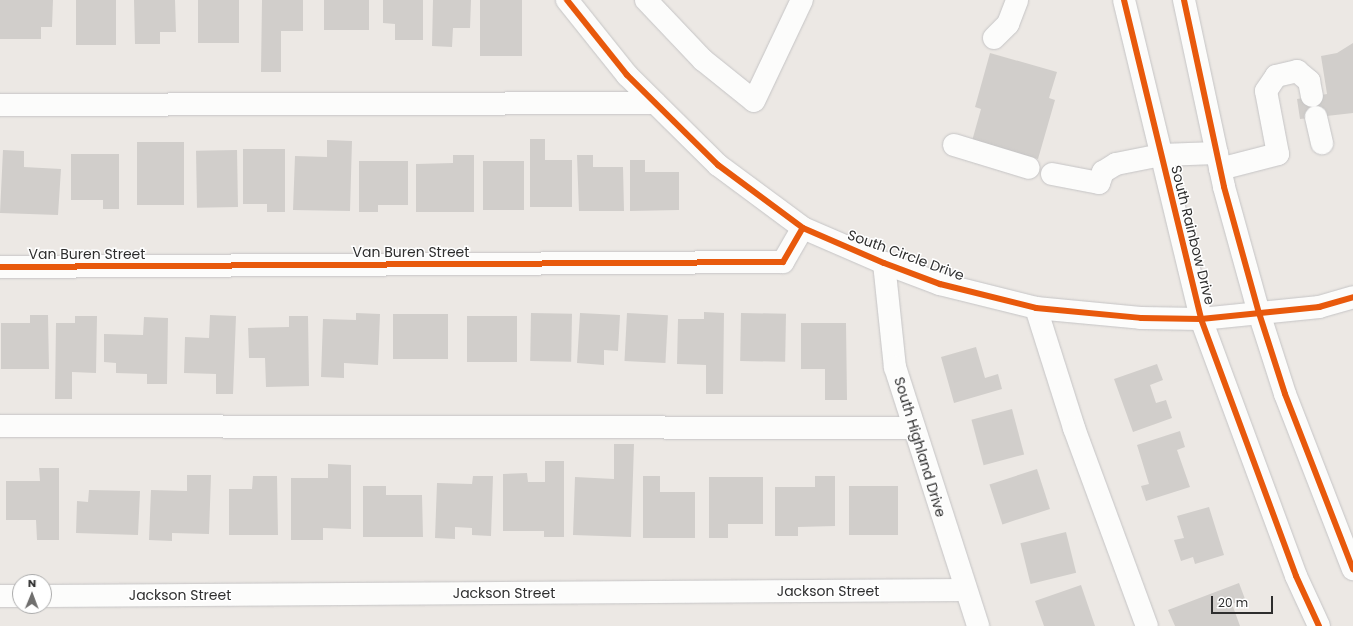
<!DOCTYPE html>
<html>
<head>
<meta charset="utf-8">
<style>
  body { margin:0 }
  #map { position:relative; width:1353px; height:626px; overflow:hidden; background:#ece8e4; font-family:Poppins,sans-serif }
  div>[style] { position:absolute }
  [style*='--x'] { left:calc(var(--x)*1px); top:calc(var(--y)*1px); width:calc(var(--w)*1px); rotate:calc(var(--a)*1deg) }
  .building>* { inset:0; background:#d1cecb; transform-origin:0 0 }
  .roads { filter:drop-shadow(0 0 1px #c5c4c5) drop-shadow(0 0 1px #c5c4c5) }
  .minor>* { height:22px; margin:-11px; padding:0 11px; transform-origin:11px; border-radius:11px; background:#fcfcfb }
  .cycleway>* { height:6px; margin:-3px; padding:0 3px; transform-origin:3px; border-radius:3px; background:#e8590c }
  span { translate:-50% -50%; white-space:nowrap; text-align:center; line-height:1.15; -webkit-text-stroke:3px #fff; paint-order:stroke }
  .street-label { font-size:14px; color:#2e2e2e }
  .north { position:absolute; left:12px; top:574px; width:40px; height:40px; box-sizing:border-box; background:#fff; border:1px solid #ababab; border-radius:50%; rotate:1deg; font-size:11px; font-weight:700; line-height:16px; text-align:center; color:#2e2e2e }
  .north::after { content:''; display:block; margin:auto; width:14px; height:18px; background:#706f6e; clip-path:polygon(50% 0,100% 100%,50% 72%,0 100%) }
  .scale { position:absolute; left:1211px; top:596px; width:62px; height:18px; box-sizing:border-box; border:2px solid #2e2e2e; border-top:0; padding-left:5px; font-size:12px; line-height:14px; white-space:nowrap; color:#2e2e2e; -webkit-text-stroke:3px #fff; paint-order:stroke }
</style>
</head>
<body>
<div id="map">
  <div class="building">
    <div style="clip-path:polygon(0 0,53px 0,52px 27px,41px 27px,41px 39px,0 39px)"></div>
    <div style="left:76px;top:0;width:40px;height:45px"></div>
    <div style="clip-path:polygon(134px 0,175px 0,176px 32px,160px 32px,160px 44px,135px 44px)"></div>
    <div style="left:198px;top:0;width:41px;height:43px"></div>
    <div style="clip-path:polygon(262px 0,303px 0,303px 31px,281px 31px,281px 72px,261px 72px)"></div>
    <div style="left:324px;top:0;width:45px;height:30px"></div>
    <div style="clip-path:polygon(383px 0,423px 0,423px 40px,395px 40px,395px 24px,383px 23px)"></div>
    <div style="clip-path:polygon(433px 0,471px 0,470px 28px,453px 28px,452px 47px,432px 46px)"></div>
    <div style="left:480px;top:0;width:42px;height:56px"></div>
    <div style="clip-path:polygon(1353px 43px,1353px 113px,1300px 119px,1297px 99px,1327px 94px,1321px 56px,1337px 53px)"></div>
    <div style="clip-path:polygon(990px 53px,1057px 72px,1049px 98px,1055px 100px,1038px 159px,972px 141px,981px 109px,975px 107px)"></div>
    <div style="clip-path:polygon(530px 139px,545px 139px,545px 160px,572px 160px,572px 207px,530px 207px)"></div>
    <div style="clip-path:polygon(327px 140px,352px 141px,350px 211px,293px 210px,295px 156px,327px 157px)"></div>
    <div style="left:137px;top:142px;width:47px;height:63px"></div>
    <div style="clip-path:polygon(243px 149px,285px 149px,285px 212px,267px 212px,267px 204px,243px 204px)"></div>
    <div style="clip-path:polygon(3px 150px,24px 151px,24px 167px,61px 169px,58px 215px,0 213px)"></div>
    <div style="left:237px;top:150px;width:57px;height:41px;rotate:89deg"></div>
    <div style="clip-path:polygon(71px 154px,119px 154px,119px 209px,103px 209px,103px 200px,71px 200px)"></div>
    <div style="clip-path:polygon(453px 155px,474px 155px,474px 212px,416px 212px,416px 164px,453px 163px)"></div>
    <div style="clip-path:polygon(577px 155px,593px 155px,593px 167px,623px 167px,624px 211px,579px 211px)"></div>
    <div style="clip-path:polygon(630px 160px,645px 160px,645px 172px,679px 172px,679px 210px,630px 211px)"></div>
    <div style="clip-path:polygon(359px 161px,408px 161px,408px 205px,378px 205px,378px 212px,359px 212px)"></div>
    <div style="left:524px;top:161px;width:49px;height:41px;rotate:90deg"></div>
    <div style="clip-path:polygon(704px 312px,724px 313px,723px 394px,706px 394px,706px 365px,677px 364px,678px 319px,704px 319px)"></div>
    <div style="clip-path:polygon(356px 313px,380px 314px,378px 365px,344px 363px,344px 378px,321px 377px,323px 319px,356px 320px)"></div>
    <div style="left:531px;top:313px;width:41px;height:48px;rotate:1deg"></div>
    <div style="clip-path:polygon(580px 313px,620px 315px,618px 351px,604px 350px,604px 365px,577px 363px)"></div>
    <div style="left:627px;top:313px;width:41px;height:48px;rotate:3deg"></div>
    <div style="left:741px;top:313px;width:45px;height:48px;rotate:1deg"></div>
    <div style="left:448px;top:314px;width:45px;height:55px;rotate:90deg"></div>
    <div style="clip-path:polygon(30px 315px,48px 315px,49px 369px,1px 369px,1px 323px,30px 323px)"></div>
    <div style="clip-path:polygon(210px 315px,236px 316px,233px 394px,216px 394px,216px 374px,184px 373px,185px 337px,209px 338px)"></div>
    <div style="clip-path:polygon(75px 316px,97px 316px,96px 373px,72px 372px,72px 399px,55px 399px,56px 323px,75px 323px)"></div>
    <div style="clip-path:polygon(289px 316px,308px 316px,309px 386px,266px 387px,265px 358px,249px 358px,248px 328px,289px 327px)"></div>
    <div style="left:517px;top:316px;width:46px;height:50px;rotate:90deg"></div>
    <div style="clip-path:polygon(144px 317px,168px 318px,167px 384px,147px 384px,147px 374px,116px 373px,116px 363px,104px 362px,104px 334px,143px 335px)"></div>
    <div style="clip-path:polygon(801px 323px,846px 323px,847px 400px,825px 400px,825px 369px,801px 369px)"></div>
    <div style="clip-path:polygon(976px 347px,985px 378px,998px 374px,1002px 389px,954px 403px,941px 357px)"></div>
    <div style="clip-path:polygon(1157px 364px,1163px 380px,1150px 385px,1156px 403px,1166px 400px,1172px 418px,1133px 432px,1114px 379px)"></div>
    <div style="left:1012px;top:409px;width:47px;height:42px;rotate:75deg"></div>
    <div style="clip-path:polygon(1180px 431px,1185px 447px,1177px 450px,1190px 487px,1146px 501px,1141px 486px,1149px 484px,1137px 445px)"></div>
    <div style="clip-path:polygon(614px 444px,634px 444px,631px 537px,573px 535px,575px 477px,614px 479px)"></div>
    <div style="clip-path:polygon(545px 461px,564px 461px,564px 537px,544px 537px,544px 531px,503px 531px,503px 474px,527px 473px,528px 482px,545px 482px)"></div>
    <div style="clip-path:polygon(328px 464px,351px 465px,351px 529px,323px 528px,323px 540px,291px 540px,291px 478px,328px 478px)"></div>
    <div style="clip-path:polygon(39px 468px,59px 468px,59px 540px,37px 540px,36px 520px,6px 520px,6px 481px,40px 481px)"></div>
    <div style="left:1037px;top:469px;width:42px;height:50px;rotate:72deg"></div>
    <div style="clip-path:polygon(187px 475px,211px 475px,209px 534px,172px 533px,172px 541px,149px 540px,151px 490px,187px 491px)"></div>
    <div style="clip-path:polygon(253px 476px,277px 476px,278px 535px,229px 535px,229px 489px,252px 489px)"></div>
    <div style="clip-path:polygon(473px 476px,493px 476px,491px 536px,472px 535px,472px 528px,455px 527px,455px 539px,435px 538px,437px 483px,472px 484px)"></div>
    <div style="clip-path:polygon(643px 476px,660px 476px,660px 492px,695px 492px,695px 538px,643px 538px)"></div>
    <div style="clip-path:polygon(815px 476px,835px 476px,835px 526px,798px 527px,798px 536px,775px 536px,775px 487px,815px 487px)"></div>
    <div style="clip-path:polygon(709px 477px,763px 477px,763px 524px,728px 524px,728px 538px,709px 538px)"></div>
    <div style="clip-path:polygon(363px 486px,386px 486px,386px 495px,422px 495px,423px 537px,363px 537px)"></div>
    <div style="left:898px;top:486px;width:49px;height:49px;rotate:90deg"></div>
    <div style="clip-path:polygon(89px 490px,140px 491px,138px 535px,76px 533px,77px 501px,88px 502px)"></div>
    <div style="clip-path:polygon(1209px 507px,1224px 555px,1195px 564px,1193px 557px,1181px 561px,1174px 540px,1184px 538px,1177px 516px)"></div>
    <div style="left:1066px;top:532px;width:42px;height:47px;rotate:76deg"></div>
    <div style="clip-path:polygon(1239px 583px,1245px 599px,1232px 604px,1240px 626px,1175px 626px,1168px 610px)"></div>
    <div style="clip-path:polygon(1081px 585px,1095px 626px,1044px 626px,1035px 601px)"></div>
  </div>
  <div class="roads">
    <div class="minor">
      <div style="--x:567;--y:0;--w:96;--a:51.3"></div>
      <div style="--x:627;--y:75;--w:128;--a:44.7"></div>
      <div style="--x:718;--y:165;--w:106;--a:36.5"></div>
      <div style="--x:803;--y:228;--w:88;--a:23.4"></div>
      <div style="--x:884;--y:263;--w:60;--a:20.6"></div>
      <div style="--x:940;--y:284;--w:99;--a:14"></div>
      <div style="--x:1036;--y:308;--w:105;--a:5.4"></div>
      <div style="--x:1141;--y:318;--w:60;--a:1"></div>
      <div style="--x:1201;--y:319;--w:119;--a:-5.8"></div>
      <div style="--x:1319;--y:307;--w:35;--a:-16"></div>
      <div style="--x:646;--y:0;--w:83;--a:46.5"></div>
      <div style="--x:703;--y:60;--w:65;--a:38.8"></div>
      <div style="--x:754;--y:101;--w:112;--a:-64.6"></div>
      <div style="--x:1124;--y:0;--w:328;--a:76.4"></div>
      <div style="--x:1201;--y:319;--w:274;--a:69.7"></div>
      <div style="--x:1296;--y:576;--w:55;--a:65.3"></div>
      <div style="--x:1184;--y:0;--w:191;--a:77.9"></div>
      <div style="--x:1224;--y:187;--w:131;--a:74.5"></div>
      <div style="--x:1259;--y:313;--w:85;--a:72.2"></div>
      <div style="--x:1285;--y:394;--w:188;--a:68.8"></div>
      <div style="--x:994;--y:38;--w:20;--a:-45"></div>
      <div style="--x:1008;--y:24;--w:26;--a:-69"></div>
      <div style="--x:0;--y:105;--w:655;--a:-0.17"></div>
      <div style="--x:1316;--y:117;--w:27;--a:77"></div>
      <div style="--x:954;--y:145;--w:78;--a:17"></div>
      <div style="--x:1220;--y:169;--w:60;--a:-14.5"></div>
      <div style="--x:1278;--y:154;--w:64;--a:-100.8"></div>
      <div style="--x:1266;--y:91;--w:18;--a:-56"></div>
      <div style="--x:1276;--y:76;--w:22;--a:-13"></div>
      <div style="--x:1297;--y:71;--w:16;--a:40"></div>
      <div style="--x:1309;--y:81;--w:15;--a:79"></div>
      <div style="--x:1052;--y:174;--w:48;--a:10.8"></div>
      <div style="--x:1099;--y:183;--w:12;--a:-70"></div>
      <div style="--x:1103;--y:172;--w:15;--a:-32"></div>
      <div style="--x:1116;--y:164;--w:46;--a:-11.3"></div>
      <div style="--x:1161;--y:155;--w:56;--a:-2"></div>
      <div style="--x:884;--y:263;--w:105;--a:84"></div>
      <div style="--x:895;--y:367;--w:272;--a:72.2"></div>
      <div style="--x:0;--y:267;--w:783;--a:-0.37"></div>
      <div style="--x:783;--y:262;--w:39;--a:-60"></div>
      <div style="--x:1036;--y:308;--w:126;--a:72.4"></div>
      <div style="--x:1074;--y:428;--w:211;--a:69.8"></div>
      <div style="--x:0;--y:426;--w:914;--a:0.13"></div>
      <div style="--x:0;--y:596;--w:20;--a:0"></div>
      <div style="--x:44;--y:596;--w:921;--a:-0.37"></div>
    </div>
  </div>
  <div class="cycleway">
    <div style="--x:567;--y:0;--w:96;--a:51.3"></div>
    <div style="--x:627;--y:75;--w:128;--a:44.7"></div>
    <div style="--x:718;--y:165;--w:106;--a:36.5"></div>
    <div style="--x:803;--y:228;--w:88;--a:23.4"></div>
    <div style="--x:884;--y:263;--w:60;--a:20.6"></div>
    <div style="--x:940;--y:284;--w:99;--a:14"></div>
    <div style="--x:1036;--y:308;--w:105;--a:5.4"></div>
    <div style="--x:1141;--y:318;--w:60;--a:1"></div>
    <div style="--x:1201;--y:319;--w:119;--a:-5.8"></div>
    <div style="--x:1319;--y:307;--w:35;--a:-16"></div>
    <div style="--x:1124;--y:0;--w:328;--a:76.4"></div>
    <div style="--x:1201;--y:319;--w:274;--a:69.7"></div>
    <div style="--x:1296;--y:576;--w:55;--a:65.3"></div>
    <div style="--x:1184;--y:0;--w:191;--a:77.9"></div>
    <div style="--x:1224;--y:187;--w:131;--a:74.5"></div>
    <div style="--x:1259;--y:313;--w:85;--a:72.2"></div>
    <div style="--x:1285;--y:394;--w:188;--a:68.8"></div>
    <div style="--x:0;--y:267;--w:783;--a:-0.37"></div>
    <div style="--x:783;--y:262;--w:39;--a:-60"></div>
  </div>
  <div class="street-label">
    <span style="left:1193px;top:235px;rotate:76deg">South Rainbow Drive</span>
    <span style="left:411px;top:252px">Van Buren Street</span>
    <span style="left:87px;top:254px">Van Buren Street</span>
    <span style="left:906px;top:255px;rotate:20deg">South Circle Drive</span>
    <span style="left:920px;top:447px;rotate:73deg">South Highland Drive</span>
    <span style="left:828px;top:591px">Jackson Street</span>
    <span style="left:504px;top:593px">Jackson Street</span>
    <span style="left:180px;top:595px">Jackson Street</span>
  </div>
  <div class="north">N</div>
  <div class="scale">20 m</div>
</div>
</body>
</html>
